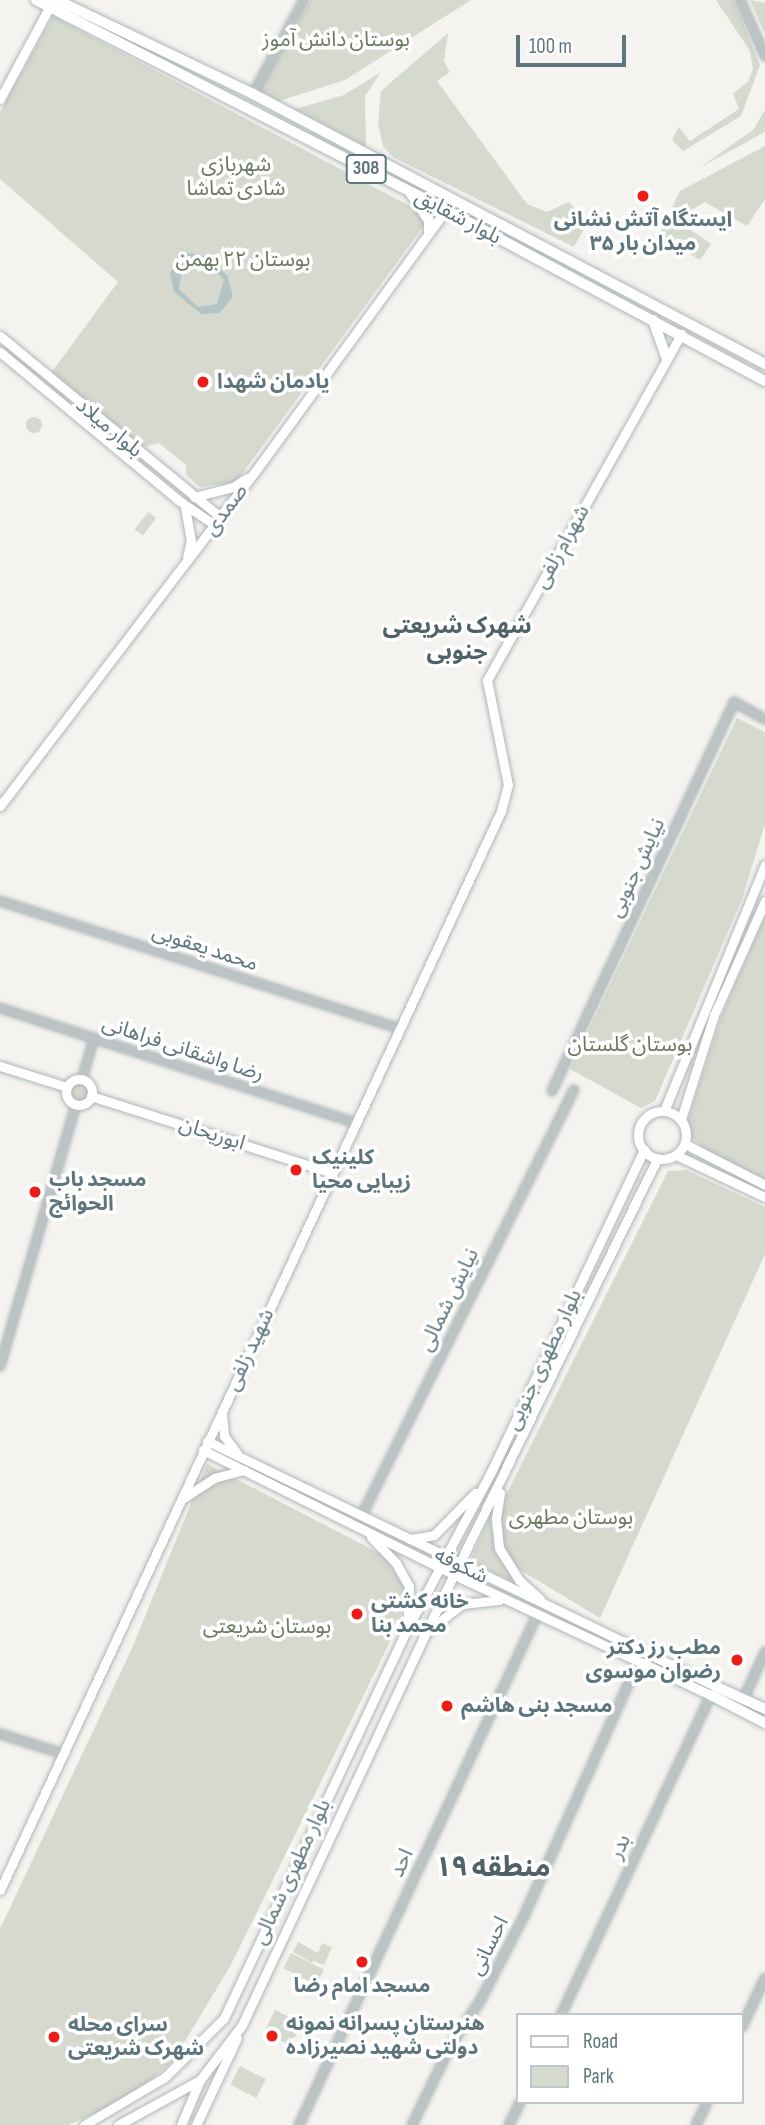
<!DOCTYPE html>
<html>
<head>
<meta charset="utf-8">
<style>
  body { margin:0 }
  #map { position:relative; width:765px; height:2125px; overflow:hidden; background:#f4f3ef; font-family:"Sofia Sans Condensed","Noto Sans Arabic",sans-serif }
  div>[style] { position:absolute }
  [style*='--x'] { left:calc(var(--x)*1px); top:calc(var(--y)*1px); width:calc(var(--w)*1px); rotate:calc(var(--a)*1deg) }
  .green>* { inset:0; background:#d5d9ce; transform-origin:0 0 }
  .round { border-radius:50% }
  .water>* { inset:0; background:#b2c5c6 }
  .roads { filter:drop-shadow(0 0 2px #aeb7ba) drop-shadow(0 0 2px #aeb7ba) }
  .tertiary>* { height:8px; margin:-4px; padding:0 4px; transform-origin:4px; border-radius:4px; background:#bcc3c5 }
  .secondary>* { height:9px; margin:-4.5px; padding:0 4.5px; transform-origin:4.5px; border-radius:4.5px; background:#fff }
  .secondary>.ring { margin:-4.5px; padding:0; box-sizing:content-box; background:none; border:9px solid #fff; border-radius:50% }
  .primary>* { height:10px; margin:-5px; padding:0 5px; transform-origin:5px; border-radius:5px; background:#fff }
  .dots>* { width:19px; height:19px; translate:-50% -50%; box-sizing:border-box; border:4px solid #fff; border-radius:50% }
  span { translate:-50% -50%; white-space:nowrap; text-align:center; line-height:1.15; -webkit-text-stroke:7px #fff; paint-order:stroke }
  .shield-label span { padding:2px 5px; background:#fff; border:2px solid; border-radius:5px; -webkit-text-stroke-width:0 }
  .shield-label { font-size:19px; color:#5d767d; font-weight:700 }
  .park-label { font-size:21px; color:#6b7960 }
  .street-label { font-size:21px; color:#5d767d }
  .poi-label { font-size:21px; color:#5d767d; font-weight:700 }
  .left { translate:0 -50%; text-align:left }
  .right { translate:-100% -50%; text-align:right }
  .neighbourhood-label { font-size:23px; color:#4f6267; font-weight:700 }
  .district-label { font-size:28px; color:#4f6267; font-weight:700 }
  .legend { position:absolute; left:516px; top:2013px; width:228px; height:91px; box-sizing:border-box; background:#fff; border:2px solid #bec8cb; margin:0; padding:9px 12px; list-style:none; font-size:21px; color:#5d767d }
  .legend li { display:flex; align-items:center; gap:14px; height:35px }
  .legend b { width:35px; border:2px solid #bec8cb }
  .scale { position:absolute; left:516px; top:35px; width:110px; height:32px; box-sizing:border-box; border:4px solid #5d767d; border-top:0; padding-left:9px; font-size:21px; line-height:24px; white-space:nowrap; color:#5d767d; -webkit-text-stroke:5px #fff; paint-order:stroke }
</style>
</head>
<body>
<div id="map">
  <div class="green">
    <div style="clip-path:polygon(311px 0,471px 0,345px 80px,279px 101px,260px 90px)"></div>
    <div style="clip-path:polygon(716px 0,734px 0,760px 65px,741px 116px,683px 151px,672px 140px,679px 127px,690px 141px,739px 109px,733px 93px,748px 82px,753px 69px,750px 51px)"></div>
    <div style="clip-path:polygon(750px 0,765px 3px,765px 34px)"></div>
    <div style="clip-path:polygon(53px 16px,419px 211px,425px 224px,236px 482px,200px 487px,186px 475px,186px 465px,159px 443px,143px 447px,51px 373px,118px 282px,0 179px,0 112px)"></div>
    <div style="clip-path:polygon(448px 33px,444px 61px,450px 72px,437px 81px,527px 204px,547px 212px,569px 202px,587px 223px,574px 247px,393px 157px,383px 146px,378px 123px,381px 91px)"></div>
    <div style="clip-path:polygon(381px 72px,365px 96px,366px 147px,295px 109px,344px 95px)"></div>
    <div style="clip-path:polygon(765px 110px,765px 132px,699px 168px,753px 130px)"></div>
    <div style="clip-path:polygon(765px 146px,765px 199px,747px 226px,705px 202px,675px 219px,711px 244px,700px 260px,659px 235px,680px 191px)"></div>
    <div class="round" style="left:26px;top:417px;width:16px;height:16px"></div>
    <div style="left:148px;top:512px;width:10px;height:22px;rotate:37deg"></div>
    <div style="clip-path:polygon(737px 718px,765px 732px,765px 824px,742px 899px,655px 1101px,641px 1108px,570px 1069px)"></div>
    <div style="clip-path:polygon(765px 916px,765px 1180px,703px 1148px,690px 1136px,687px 1122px,722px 1014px)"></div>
    <div class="round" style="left:69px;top:1081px;width:20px;height:20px"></div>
    <div style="clip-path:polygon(686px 1170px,765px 1207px,765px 1254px,600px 1618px,517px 1568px,503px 1545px,501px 1505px,668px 1171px)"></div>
    <div style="clip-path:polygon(207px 1464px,383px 1555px,404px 1587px,400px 1621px,231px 1965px,173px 2061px,129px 2098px,68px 2125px,0 2125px,0 1929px,133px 1646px)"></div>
    <div style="clip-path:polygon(490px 1516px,495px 1552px,517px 1584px,470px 1561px)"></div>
    <div style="clip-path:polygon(298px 1942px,318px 1953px,322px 1943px,332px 1947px,324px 1965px,314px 1961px,316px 1956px,312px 1963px,293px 1952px)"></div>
    <div style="left:291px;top:1953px;width:37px;height:17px;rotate:27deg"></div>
    <div style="left:275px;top:2010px;width:30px;height:25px;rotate:26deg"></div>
    <div style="left:240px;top:2066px;width:29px;height:21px;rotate:27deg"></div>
  </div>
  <div class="water">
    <div style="clip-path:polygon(evenodd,188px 253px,206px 256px,227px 275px,233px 296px,220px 313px,201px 314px,174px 292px,170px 273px,188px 253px,195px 261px,210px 264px,224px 280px,217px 304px,198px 307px,179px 289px,182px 268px,195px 261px)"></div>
  </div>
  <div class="roads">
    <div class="tertiary">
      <div style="--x:740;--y:0;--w:61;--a:65.9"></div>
      <div style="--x:253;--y:94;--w:107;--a:-61.5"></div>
      <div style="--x:0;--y:901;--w:420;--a:17.7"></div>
      <div style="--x:0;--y:1008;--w:374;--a:17.9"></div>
      <div style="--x:82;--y:1079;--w:43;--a:-73.7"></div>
      <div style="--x:552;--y:1091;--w:429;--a:-64.9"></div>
      <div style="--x:734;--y:702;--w:35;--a:29"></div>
      <div style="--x:0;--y:1366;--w:273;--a:-73.8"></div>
      <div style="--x:361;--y:1517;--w:477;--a:-63.5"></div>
      <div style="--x:744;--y:1698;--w:51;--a:-65.5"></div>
      <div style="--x:0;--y:1734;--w:67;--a:17.4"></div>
      <div style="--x:561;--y:2015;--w:353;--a:-64.9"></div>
      <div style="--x:742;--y:2027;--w:54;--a:-64.9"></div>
      <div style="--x:299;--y:2125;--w:563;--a:-64.98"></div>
      <div style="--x:412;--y:2125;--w:89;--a:-64"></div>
      <div style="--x:451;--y:2045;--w:53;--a:-56.6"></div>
      <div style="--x:480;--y:2001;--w:96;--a:-62.6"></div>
      <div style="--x:524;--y:1916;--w:278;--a:-65.8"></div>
      <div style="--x:509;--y:2125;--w:25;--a:-64"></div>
      <div style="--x:696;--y:2125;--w:25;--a:-64"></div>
    </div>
    <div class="secondary">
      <div style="--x:0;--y:99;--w:110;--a:-61.8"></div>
      <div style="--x:0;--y:336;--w:285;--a:39.4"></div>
      <div style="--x:0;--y:352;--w:231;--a:39.7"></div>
      <div style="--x:178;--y:500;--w:45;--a:34"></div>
      <div style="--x:194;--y:497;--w:40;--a:-14.4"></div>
      <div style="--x:233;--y:487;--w:17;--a:-33"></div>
      <div style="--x:185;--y:507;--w:34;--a:80"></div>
      <div style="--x:191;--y:540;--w:17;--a:103"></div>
      <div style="--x:0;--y:806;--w:419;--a:-52.7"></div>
      <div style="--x:254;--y:473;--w:326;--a:-53.9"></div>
      <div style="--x:0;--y:1066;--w:70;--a:17.4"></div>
      <div class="ring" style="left:66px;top:1079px;width:17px;height:17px"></div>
      <div style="--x:91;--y:1096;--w:253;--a:17.7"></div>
      <div style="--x:664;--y:1111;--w:266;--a:-67.7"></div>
      <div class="ring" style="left:638px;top:1111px;width:39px;height:39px"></div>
      <div style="--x:681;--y:1119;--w:109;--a:-72.4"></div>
      <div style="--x:714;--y:1015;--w:125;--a:-65.9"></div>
      <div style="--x:685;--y:1144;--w:90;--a:27.1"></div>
      <div style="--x:676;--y:1155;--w:98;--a:25.3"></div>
      <div style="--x:222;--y:1413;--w:23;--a:85"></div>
      <div style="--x:224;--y:1436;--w:21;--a:53"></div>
      <div style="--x:207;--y:1441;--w:566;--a:25.75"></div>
      <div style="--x:203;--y:1450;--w:292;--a:26.4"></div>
      <div style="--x:465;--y:1580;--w:272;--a:25.1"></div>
      <div style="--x:500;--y:1493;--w:26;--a:99"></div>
      <div style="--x:496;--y:1519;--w:29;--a:84"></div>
      <div style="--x:499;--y:1548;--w:38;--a:58"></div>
      <div style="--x:519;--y:1580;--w:28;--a:42"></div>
      <div style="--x:182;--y:1499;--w:38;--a:-33"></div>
      <div style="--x:214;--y:1478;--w:31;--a:-15"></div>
      <div style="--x:371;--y:1537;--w:36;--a:46"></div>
      <div style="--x:396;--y:1563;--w:26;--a:61"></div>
      <div style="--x:409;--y:1586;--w:35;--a:92"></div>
      <div style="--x:410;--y:1539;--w:24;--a:-9"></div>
      <div style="--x:434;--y:1535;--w:59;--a:-45.7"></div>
      <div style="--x:429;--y:1630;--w:42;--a:-38.2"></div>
      <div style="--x:462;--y:1604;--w:37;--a:-6"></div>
      <div style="--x:0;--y:1890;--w:1190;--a:-65.09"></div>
      <div style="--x:501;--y:811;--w:27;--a:-75"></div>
      <div style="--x:508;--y:785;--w:107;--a:-101.3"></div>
      <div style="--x:487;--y:680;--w:397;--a:-60.7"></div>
      <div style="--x:84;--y:2125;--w:94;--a:-30.7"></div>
      <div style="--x:165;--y:2077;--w:83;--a:-45"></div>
      <div style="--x:224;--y:2018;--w:425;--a:-64.8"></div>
      <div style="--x:405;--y:1633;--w:183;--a:-61.9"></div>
      <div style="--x:491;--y:1472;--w:357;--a:-64.6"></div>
      <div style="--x:118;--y:2125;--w:94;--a:-28.8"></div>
      <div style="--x:200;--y:2080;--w:69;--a:-52.6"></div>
      <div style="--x:242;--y:2025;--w:432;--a:-64.9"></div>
      <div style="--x:425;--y:1634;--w:529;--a:-63.97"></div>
      <div style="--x:181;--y:2125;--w:49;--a:-67.1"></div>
      <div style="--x:196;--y:2125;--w:96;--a:-64.8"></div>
    </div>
    <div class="primary">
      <div style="--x:36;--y:0;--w:461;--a:27.1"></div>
      <div style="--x:446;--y:210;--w:362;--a:28.2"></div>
      <div style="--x:57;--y:0;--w:217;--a:25.6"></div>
      <div style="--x:253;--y:94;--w:579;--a:27.8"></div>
      <div style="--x:411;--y:194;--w:32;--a:56"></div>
      <div style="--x:429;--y:221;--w:12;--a:90"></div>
      <div style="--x:653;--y:320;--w:41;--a:70.3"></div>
      <div style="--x:717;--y:1687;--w:53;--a:24.6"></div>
      <div style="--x:711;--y:1695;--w:61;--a:27.4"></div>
    </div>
  </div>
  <div class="dots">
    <div style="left:643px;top:196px;background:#ed1c16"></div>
    <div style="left:203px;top:382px;background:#ed1c16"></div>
    <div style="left:296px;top:1170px;background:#ed1c16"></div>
    <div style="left:35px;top:1192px;background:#ed1c16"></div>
    <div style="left:357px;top:1614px;background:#ed1c16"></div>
    <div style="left:737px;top:1660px;background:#ed1c16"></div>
    <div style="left:447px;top:1706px;background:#ed1c16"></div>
    <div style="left:362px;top:1962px;background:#ed1c16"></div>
    <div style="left:272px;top:2036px;background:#ed1c16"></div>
    <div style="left:54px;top:2037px;background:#ed1c16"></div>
  </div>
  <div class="shield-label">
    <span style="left:366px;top:169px">308</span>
  </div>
  <div class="park-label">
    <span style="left:336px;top:40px">بوستان دانش آموز</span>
    <span style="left:236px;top:177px">شهربازی<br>شادی تماشا</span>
    <span style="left:243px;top:260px">بوستان ۲۲ بهمن</span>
    <span style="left:630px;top:1045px">بوستان گلستان</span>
    <span style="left:571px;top:1518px">بوستان مطهری</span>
    <span style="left:267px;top:1627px">بوستان شریعتی</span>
  </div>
  <div class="street-label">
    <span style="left:458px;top:217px;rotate:28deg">بلوار شقایق</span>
    <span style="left:109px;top:428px;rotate:40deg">بلوار میلاد</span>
    <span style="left:226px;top:510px;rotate:-53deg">صمدی</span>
    <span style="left:562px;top:547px;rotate:-61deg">شهرام زلفی</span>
    <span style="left:637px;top:868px;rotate:-65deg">نیایش جنوبی</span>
    <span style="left:205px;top:948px;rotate:18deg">محمد یعقوبی</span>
    <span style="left:183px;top:1049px;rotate:18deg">رضا واشقانی فراهانی</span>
    <span style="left:212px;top:1134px;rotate:18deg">ابوریحان</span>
    <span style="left:449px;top:1300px;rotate:-64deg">نیایش شمالی</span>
    <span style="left:250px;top:1350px;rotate:-65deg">شهید زلفی</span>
    <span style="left:544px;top:1360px;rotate:-65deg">بلوار مطهری جنوبی</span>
    <span style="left:461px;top:1566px;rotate:26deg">شکوفه</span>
    <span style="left:620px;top:1847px;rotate:-65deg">بدر</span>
    <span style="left:402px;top:1863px;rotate:-65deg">احد</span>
    <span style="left:292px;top:1872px;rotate:-65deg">بلوار مطهری شمالی</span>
    <span style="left:489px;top:1946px;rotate:-63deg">احسانی</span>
  </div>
  <div class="poi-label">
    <span style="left:643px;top:232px">ایستگاه آتش نشانی<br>۳۵ میدان بار</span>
    <span class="left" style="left:217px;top:382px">یادمان شهدا</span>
    <span class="left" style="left:312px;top:1170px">کلینیک<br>زیبایی محیا</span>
    <span class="left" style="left:49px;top:1192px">مسجد باب‌<br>الحوائج</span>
    <span class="left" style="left:371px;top:1614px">خانه کشتی<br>محمد بنا</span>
    <span class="right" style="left:721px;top:1660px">مطب رز دکتر<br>رضوان موسوی</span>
    <span class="left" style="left:461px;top:1706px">مسجد بنی هاشم</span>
    <span style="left:362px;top:1986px">مسجد امام رضا</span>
    <span class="left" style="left:286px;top:2036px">هنرستان پسرانه نمونه<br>دولتی شهید نصیرزاده</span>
    <span class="left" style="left:68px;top:2037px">سرای محله<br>شهرک شریعتی</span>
  </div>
  <div class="neighbourhood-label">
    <span style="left:457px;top:639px">شهرک شریعتی<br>جنوبی</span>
  </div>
  <div class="district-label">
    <span style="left:493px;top:1868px">منطقه ۱۹</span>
  </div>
  <ul class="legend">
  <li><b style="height:9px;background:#fff"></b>Road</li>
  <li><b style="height:19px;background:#d5d9ce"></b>Park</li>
  </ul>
  <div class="scale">100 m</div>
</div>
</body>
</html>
